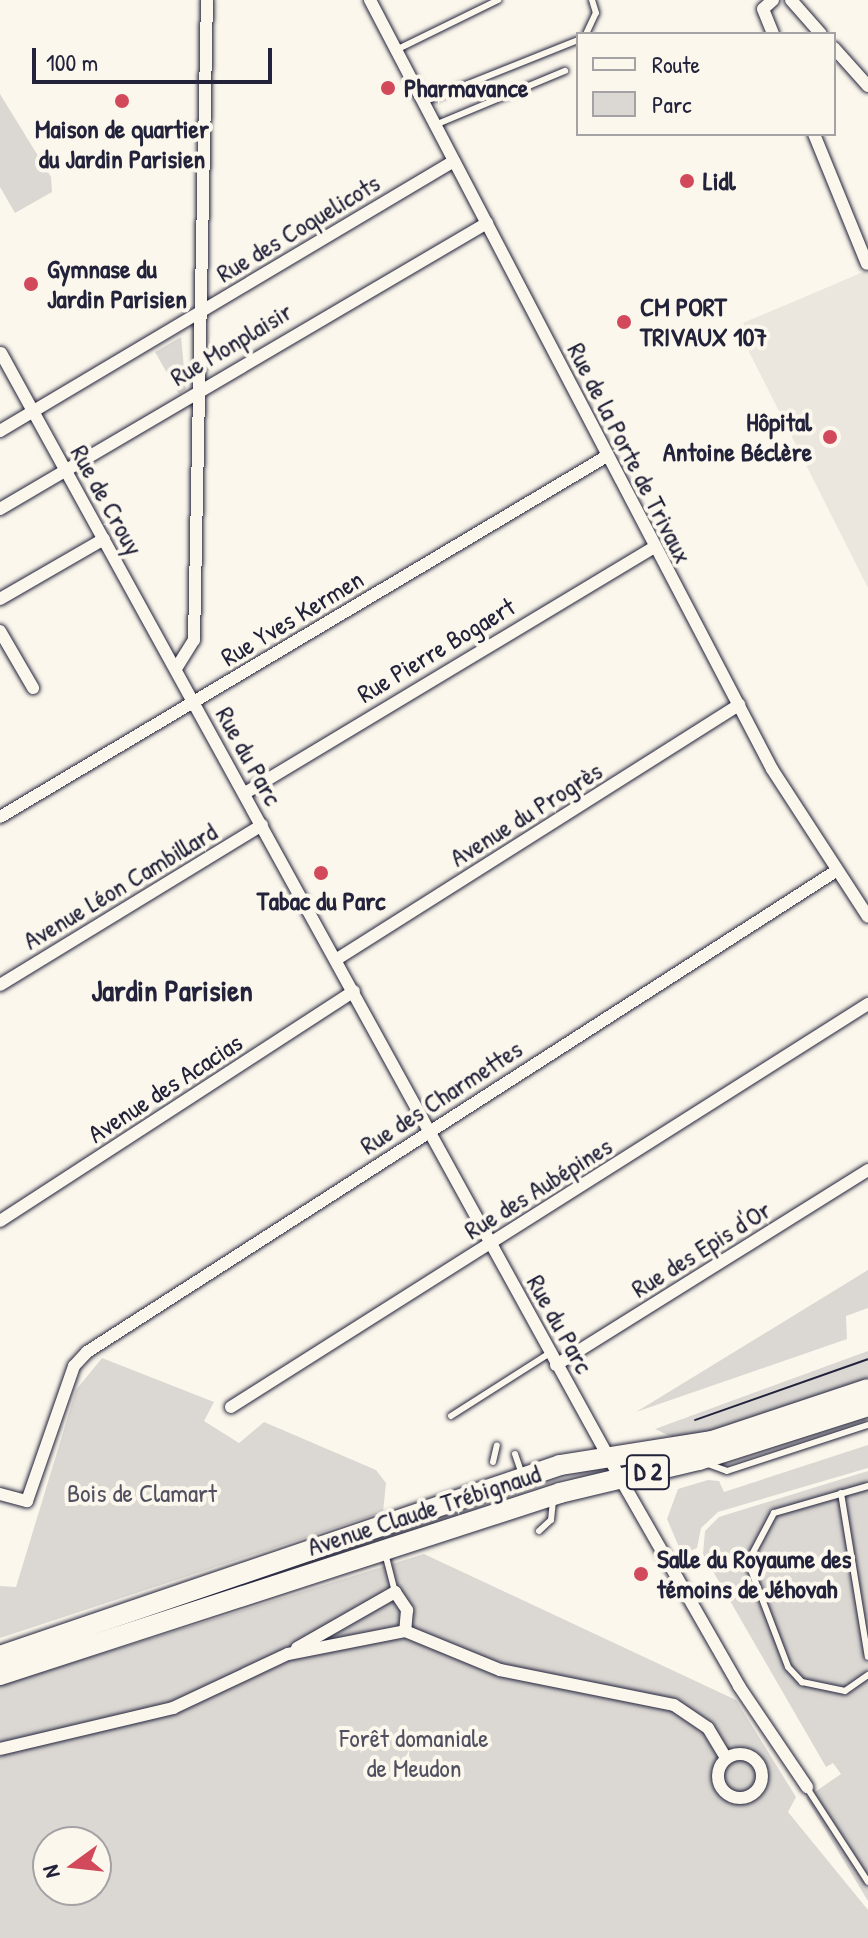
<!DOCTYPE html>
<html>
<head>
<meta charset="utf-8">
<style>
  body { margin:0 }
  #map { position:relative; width:868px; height:1938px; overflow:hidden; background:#fbf7ec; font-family:"Patrick Hand",sans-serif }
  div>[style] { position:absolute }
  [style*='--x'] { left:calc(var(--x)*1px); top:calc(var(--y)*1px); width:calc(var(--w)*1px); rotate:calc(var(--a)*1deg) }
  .built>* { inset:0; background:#ebe7df }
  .green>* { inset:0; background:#dbd8d3 }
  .roads { filter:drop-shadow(0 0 2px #22223b) drop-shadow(0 0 2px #22223b) }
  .lane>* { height:6px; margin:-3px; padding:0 3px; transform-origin:3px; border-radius:3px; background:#fbf7ec }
  .street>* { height:12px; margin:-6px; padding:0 6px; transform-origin:6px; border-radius:6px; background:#fbf7ec }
  .street>.ring { margin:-6px; padding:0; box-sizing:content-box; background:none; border:12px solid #fbf7ec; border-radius:50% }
  .primary>* { height:20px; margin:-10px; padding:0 10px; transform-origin:10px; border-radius:10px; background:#fbf7ec }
  .tram>* { height:2px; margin:-1px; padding:0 1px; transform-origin:1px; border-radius:1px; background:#22223b }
  .dots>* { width:22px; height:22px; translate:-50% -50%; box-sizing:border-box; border:4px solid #fbf7ec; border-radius:50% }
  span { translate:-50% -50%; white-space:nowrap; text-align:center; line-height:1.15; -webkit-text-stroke:8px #fbf7ec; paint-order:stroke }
  .shield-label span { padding:2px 6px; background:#fbf7ec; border:2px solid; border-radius:6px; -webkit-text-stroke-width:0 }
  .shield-label { font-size:24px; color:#22223b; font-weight:700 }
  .poi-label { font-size:26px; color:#22223b; font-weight:700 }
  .left { translate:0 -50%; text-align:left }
  .right { translate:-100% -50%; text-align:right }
  .street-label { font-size:26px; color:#22223b }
  .park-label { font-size:26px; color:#505061 }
  .quarter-label { font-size:30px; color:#22223b; font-weight:700 }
  .legend { position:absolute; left:576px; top:32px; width:260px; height:104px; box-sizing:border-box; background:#fbf7ec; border:2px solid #a4a2a5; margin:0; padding:10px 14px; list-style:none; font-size:24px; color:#22223b }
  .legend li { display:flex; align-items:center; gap:16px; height:40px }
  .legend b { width:40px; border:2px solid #a4a2a5 }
  .north { position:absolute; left:32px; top:1826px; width:80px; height:80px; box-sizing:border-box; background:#fbf7ec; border:2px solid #a4a2a5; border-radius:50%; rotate:255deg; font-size:22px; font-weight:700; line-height:32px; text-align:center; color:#22223b }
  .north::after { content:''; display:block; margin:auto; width:28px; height:36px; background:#d1495b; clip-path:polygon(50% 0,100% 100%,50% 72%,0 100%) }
  .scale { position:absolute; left:32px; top:48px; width:240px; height:36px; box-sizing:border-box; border:4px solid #22223b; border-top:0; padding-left:10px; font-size:24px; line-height:28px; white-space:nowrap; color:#22223b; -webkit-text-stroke:6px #fbf7ec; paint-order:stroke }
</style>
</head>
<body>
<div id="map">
  <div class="built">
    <div style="clip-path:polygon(868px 270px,868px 588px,736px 326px)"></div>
  </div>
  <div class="green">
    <div style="clip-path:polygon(0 94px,51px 177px,52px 192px,15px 213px,0 187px)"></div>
    <div style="clip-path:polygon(181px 337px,186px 389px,179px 394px,155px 352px)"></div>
    <div style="clip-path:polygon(868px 1270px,868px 1308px,846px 1316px,847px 1339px,636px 1412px)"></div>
    <div style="clip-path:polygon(868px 1351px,868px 1382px,708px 1434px,672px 1437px,655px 1429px)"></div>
    <div style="clip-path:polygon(102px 1358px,214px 1402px,204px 1421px,239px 1443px,264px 1422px,376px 1470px,386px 1483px,383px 1512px,0 1638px,0 1586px,16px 1587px,76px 1390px)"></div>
    <div style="clip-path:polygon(868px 1445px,868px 1468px,718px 1512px,701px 1528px,697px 1548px,682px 1554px,667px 1519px,678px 1489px,708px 1480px,719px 1481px,724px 1492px)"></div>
    <div style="clip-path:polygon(868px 1471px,868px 1901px,806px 1798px,841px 1774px,833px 1763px,826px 1767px,703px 1554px,705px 1531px,719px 1517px)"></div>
    <div style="clip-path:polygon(evenodd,424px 1554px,736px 1700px,796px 1797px,788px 1812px,868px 1910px,868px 1938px,0 1938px,0 1685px,424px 1554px,48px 1842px,96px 1842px,96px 1890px,48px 1890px,48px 1842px)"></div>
  </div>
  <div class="roads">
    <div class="lane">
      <div style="--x:586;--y:34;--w:23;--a:-65"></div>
      <div style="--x:596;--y:13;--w:14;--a:-107"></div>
      <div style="--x:396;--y:50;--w:114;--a:-26.1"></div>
      <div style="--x:423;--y:102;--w:167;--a:-21.8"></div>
      <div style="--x:435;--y:125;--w:141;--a:-22.6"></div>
      <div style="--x:451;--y:1416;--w:117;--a:-32.5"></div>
      <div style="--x:515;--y:1454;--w:21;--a:71"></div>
      <div style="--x:493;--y:1462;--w:17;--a:-77"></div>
      <div style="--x:708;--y:1464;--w:20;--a:20"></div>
      <div style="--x:727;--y:1471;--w:148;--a:-18.1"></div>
      <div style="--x:868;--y:1486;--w:98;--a:164"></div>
      <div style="--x:774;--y:1513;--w:55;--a:118"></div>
      <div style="--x:748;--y:1562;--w:112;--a:69.1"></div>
      <div style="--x:788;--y:1667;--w:21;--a:47"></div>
      <div style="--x:802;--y:1682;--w:44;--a:11.8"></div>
      <div style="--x:845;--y:1691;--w:28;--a:-35"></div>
      <div style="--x:841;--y:1493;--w:166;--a:80.7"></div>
      <div style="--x:539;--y:1531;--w:16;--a:-43"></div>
      <div style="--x:551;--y:1520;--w:19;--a:-84"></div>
      <div style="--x:385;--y:1553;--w:40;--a:75.6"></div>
      <div style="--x:807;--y:1788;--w:112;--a:57"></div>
    </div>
    <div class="street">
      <div style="--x:370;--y:0;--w:868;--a:62.4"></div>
      <div style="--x:772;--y:769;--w:176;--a:57"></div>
      <div style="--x:773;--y:0;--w:13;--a:138"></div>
      <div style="--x:763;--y:9;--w:27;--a:68"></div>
      <div style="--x:791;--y:0;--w:45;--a:48.6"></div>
      <div style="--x:834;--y:48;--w:51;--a:48.2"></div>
      <div style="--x:814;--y:134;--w:140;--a:67.8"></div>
      <div style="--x:1;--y:353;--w:1284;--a:61.18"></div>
      <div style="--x:620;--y:1478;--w:240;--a:60.2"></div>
      <div style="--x:739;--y:1686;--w:122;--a:56"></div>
      <div style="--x:0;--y:431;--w:528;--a:-30.74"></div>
      <div style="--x:0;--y:509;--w:565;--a:-30.42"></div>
      <div style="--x:0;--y:599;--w:120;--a:-30"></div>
      <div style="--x:0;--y:631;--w:66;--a:59.9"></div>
      <div style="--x:177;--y:667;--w:32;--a:-58"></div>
      <div style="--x:194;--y:640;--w:640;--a:-88.84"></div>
      <div style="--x:245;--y:793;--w:476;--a:-31"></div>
      <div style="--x:0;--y:817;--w:706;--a:-30.74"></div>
      <div style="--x:337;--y:959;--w:476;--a:-32.3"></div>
      <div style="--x:0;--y:985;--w:307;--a:-31.4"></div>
      <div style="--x:0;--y:1221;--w:422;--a:-33"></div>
      <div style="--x:556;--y:1365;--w:368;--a:-32"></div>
      <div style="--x:231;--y:1407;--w:754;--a:-32.32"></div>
      <div style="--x:0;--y:1494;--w:28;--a:15"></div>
      <div style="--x:27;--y:1501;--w:143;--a:-70.8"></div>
      <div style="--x:74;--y:1366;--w:19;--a:-47"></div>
      <div style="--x:87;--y:1352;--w:890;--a:-32.71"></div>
      <div style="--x:405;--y:1631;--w:103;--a:22.3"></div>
      <div style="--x:500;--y:1670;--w:177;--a:11.4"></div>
      <div style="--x:674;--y:1705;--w:41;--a:34.1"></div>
      <div style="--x:708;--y:1728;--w:35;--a:59"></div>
      <div style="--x:297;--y:1648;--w:113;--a:-29.7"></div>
      <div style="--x:395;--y:1592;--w:22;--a:56"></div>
      <div style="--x:407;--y:1610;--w:21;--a:95"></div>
      <div style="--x:0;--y:1749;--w:178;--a:-13.3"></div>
      <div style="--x:173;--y:1708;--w:127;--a:-25.2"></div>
      <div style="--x:288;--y:1654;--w:119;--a:-11.1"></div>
      <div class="ring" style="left:718px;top:1754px;width:32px;height:32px"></div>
    </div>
    <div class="primary">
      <div style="--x:0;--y:1656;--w:592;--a:-18.83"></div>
      <div style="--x:560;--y:1465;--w:154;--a:-9"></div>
      <div style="--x:712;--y:1441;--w:164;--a:-18.4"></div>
      <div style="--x:0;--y:1675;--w:589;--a:-18"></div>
      <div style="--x:560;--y:1493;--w:143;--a:-13.4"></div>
      <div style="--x:699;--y:1460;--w:177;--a:-17.7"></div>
    </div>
  </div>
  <div class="tram">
    <div style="--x:695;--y:1420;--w:183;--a:-19.4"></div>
  </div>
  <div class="dots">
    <div style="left:388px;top:88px;background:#d1495b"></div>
    <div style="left:122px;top:101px;background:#d1495b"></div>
    <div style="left:687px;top:181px;background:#d1495b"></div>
    <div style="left:31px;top:284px;background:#d1495b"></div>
    <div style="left:624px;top:322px;background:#d1495b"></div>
    <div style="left:830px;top:437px;background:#d1495b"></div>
    <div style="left:321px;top:873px;background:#d1495b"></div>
    <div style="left:641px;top:1574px;background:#d1495b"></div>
  </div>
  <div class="shield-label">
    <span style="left:648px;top:1472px">D 2</span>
  </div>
  <div class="poi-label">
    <span class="left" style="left:404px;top:88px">Pharmavance</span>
    <span style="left:122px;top:144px">Maison de quartier<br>du Jardin Parisien</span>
    <span class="left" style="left:703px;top:181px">Lidl</span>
    <span class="left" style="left:47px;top:284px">Gymnase du<br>Jardin Parisien</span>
    <span class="left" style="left:640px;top:322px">CM PORT<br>TRIVAUX 107</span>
    <span class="right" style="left:812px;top:437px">Hôpital<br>Antoine Béclère</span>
    <span style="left:321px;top:901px">Tabac du Parc</span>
    <span class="left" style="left:657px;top:1574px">Salle du Royaume des<br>témoins de Jéhovah</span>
  </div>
  <div class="street-label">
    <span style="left:298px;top:228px;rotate:-31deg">Rue des Coquelicots</span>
    <span style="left:231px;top:344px;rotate:-31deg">Rue Monplaisir</span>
    <span style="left:630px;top:453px;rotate:63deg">Rue de la Porte de Trivaux</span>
    <span style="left:107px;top:500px;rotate:61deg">Rue de Crouy</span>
    <span style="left:292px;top:618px;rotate:-31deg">Rue Yves Kermen</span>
    <span style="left:436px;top:650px;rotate:-31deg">Rue Pierre Bogaert</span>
    <span style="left:249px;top:756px;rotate:61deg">Rue du Parc</span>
    <span style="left:526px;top:814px;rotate:-32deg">Avenue du Progrès</span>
    <span style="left:120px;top:886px;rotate:-31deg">Avenue Léon Cambillard</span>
    <span style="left:165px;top:1088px;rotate:-33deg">Avenue des Acacias</span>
    <span style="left:441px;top:1097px;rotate:-33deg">Rue des Charmettes</span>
    <span style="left:538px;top:1188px;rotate:-32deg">Rue des Aubépines</span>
    <span style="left:701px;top:1249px;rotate:-32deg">Rue des Epis d'Or</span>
    <span style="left:560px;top:1324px;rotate:61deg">Rue du Parc</span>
    <span style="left:424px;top:1510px;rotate:-18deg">Avenue Claude Trébignaud</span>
  </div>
  <div class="park-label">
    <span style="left:142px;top:1493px">Bois de Clamart</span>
    <span style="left:414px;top:1753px">Forêt domaniale<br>de Meudon</span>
  </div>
  <div class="quarter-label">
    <span style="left:172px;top:990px">Jardin Parisien</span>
  </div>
  <ul class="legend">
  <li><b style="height:10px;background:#fbf7ec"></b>Route</li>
  <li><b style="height:22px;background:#dbd8d3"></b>Parc</li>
  </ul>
  <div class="north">N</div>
  <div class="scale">100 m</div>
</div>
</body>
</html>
